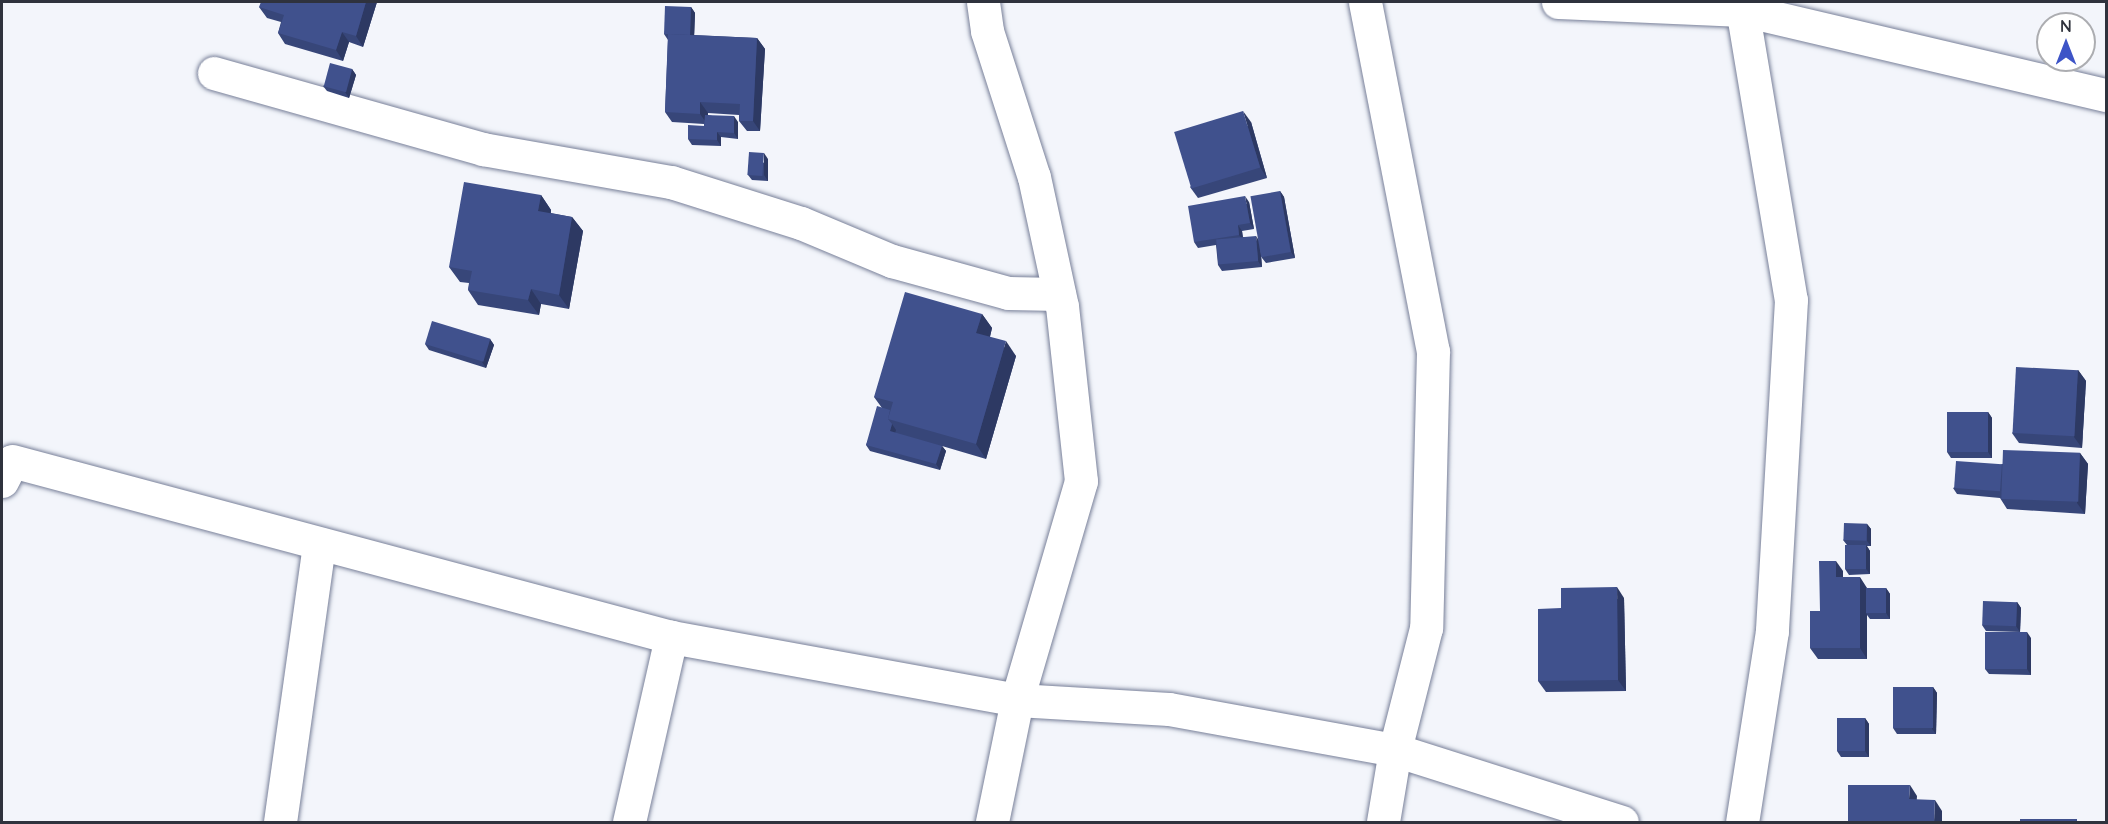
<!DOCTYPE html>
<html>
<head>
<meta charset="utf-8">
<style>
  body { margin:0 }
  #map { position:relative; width:2108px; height:824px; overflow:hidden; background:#f3f5fb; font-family:Quicksand,sans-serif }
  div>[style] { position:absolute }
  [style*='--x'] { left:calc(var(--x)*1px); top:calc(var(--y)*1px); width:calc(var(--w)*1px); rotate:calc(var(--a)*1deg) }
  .roads { filter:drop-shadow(0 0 2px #788099) drop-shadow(0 0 2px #788099) }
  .street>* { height:33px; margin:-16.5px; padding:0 16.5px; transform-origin:16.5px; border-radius:16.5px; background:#fff }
  .wall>* { inset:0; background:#374679 }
  .shaded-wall>* { inset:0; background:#2d3963 }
  .building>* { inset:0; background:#40518d; transform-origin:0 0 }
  span { translate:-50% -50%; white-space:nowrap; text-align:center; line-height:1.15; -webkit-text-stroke:6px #fff; paint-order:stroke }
  .frame { position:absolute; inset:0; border:3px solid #2f323d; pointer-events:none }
  .north { position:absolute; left:2036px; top:12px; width:60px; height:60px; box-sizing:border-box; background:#fff; border:2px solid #acadb1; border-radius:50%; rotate:0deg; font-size:16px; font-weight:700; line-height:24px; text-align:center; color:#2f323d }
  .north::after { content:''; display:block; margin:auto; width:21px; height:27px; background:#3d54c7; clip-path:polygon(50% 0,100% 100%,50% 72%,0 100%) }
</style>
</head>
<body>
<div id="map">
  <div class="roads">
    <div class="street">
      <div style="--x:983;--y:2;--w:29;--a:82"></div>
      <div style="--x:987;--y:31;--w:153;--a:72.2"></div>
      <div style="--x:1034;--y:177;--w:132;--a:77.8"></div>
      <div style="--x:1062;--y:306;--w:176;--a:83.8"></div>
      <div style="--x:1081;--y:481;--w:228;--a:106.3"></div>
      <div style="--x:1017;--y:700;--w:125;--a:101.6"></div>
      <div style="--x:1365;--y:2;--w:356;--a:79"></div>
      <div style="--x:1433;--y:351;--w:277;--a:91.4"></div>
      <div style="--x:1426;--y:628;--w:126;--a:104.3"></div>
      <div style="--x:1395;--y:750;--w:73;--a:99.5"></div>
      <div style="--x:1558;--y:2;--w:185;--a:2.5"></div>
      <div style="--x:1743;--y:10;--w:373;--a:13.2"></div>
      <div style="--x:1741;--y:2;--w:302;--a:80.5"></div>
      <div style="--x:1791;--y:300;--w:332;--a:93.3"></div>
      <div style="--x:1772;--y:631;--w:193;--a:98.9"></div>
      <div style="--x:214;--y:73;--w:280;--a:15.8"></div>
      <div style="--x:483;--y:149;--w:191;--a:10"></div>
      <div style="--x:671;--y:182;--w:136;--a:17.5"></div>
      <div style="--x:801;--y:223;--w:99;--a:22.7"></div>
      <div style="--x:892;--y:261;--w:120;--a:15.4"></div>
      <div style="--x:1008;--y:293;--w:51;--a:1.1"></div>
      <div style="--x:2;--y:481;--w:22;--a:-63"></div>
      <div style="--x:12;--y:461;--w:682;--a:14.95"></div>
      <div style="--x:671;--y:637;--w:352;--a:10.3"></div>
      <div style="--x:1017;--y:700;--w:152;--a:3.4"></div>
      <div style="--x:1169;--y:709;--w:230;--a:10.3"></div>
      <div style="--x:1395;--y:750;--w:238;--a:17.6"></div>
      <div style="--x:280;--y:822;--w:281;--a:-82"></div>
      <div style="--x:629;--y:822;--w:190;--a:-77.2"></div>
    </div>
  </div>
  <div class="wall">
    <div style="clip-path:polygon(377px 2px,363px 47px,349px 42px,343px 61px,285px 44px,278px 33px,281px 22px,267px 18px,259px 7px)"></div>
    <div style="clip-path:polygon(691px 7px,695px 13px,694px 35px,757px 38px,765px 49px,760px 131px,747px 131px,739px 121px,739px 115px,708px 113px,708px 115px,738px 122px,738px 139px,721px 137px,721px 146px,692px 145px,688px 139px,704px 126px,704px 124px,672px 122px,665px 112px,668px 40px,664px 34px)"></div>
    <div style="clip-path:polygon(352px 69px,356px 75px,349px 98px,327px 91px,323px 86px)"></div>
    <div style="clip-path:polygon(1251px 122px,1267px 178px,1198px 198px,1190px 187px)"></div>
    <div style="clip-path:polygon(768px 159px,768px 181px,752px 180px,748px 175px)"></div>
    <div style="clip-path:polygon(1280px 191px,1284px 197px,1295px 258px,1266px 263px,1262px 258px,1260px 244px,1262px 267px,1222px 271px,1218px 265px,1216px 245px,1198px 248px,1194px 242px,1249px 202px,1254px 229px,1242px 231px,1243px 237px,1259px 241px)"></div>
    <div style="clip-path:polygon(541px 195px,551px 210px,551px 213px,572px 217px,583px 231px,569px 309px,541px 304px,539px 315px,478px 305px,468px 290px,469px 283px,460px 282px,449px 267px)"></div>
    <div style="clip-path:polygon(982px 314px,992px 328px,990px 337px,1016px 356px,986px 459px,942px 446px,946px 451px,940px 470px,870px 451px,866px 445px,882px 408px,874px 397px)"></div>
    <div style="clip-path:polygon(490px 339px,494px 345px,486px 368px,429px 350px,425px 344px)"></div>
    <div style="clip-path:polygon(2078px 370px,2086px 381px,2082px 448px,2019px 443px,2012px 433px)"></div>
    <div style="clip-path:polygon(1988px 412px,1992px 418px,1992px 458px,1951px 458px,1947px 452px)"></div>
    <div style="clip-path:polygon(2080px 453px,2088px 464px,2085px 514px,2007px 509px,2000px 498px,1957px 494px,1953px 488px,2002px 464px)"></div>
    <div style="clip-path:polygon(1867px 524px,1871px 529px,1871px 546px,1867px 546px,1870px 551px,1870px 574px,1849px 575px,1845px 569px,1847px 545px,1843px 540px)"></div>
    <div style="clip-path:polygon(1843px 571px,1843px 577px,1867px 588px,1886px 588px,1890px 594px,1890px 619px,1870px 619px,1867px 615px,1867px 659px,1818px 659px,1810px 648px,1820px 611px)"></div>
    <div style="clip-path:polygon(1624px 598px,1626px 691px,1546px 692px,1538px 681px,1561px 608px)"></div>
    <div style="clip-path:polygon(2017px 602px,2021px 608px,2020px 632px,1986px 631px,1982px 625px)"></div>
    <div style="clip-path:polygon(2031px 638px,2031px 675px,1989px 674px,1985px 669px)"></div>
    <div style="clip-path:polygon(1933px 687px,1937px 693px,1936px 734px,1897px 734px,1893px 728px)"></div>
    <div style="clip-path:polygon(1865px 718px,1869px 724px,1869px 757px,1841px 757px,1837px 751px)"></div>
  </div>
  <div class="shaded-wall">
    <div style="clip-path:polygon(366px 2px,377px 2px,363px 47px,356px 36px)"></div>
    <div style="clip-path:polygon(691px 7px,695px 13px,694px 42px,690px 36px)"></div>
    <div style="clip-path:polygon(342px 32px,349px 42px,343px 61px,336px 50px)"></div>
    <div style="clip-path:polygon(757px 38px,765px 49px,760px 131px,753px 121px)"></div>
    <div style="clip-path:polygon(352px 69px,356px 75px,349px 98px,345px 92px)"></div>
    <div style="clip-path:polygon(700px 102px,708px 113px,708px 125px,700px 114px)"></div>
    <div style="clip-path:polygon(1243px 111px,1251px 122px,1267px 178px,1260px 167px)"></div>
    <div style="clip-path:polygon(734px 116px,738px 122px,738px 139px,734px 133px)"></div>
    <div style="clip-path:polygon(717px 132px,721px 137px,721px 146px,717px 140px)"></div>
    <div style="clip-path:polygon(764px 153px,768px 159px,768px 181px,764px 175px)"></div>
    <div style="clip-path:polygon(1280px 191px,1284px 197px,1295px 258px,1291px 252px)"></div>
    <div style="clip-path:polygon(541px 195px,551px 210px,548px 225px,538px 211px)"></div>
    <div style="clip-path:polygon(1245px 196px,1249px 202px,1254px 229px,1250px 223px)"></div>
    <div style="clip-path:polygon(572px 217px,583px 231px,569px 309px,559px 295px)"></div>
    <div style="clip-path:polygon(1238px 225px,1242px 231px,1243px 240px,1239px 235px)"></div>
    <div style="clip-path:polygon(1256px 236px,1260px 242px,1262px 267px,1258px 261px)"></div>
    <div style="clip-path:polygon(531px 289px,541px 304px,539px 315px,528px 300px)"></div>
    <div style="clip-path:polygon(982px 314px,992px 328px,987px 348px,976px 333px)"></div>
    <div style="clip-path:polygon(490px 339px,494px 345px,486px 368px,482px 362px)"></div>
    <div style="clip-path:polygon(1006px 341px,1016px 356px,986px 459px,976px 444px)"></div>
    <div style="clip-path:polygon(2078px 370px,2086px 381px,2082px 448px,2074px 437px)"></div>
    <div style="clip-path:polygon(1988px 412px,1992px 418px,1992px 458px,1988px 452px)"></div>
    <div style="clip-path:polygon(892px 424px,896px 430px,894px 437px,890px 431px)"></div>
    <div style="clip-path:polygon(942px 446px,946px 451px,940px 470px,936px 464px)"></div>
    <div style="clip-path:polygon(2080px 453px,2088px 464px,2085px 514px,2077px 503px)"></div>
    <div style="clip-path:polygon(1867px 524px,1871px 529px,1871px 546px,1867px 541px)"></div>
    <div style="clip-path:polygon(1866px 545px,1870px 551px,1870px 574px,1866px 569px)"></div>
    <div style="clip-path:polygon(1836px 561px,1843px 571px,1843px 588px,1836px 577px)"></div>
    <div style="clip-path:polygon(1860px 577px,1867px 588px,1866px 613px,1867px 615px,1867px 659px,1860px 648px)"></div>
    <div style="clip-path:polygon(1617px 587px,1624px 598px,1626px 691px,1618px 680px)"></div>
    <div style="clip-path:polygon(1886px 588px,1890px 594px,1890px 619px,1886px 613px)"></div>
    <div style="clip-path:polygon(2017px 602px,2021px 608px,2020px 632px,2016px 626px)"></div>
    <div style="clip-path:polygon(2027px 632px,2031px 638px,2031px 675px,2027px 669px)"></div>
    <div style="clip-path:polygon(1933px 687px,1937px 693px,1936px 734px,1932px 729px)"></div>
    <div style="clip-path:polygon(1865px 718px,1869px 724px,1869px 757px,1865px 751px)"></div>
    <div style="clip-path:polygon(1910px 785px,1917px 796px,1916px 810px,1909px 799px)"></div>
    <div style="clip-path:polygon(1935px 800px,1942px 811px,1942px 822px,1934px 822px)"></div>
  </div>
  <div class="building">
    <div style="clip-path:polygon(261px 2px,366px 2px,356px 36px,342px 32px,336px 50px,278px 33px,284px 15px,259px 7px)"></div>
    <div style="left:665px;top:6px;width:26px;height:28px;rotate:2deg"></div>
    <div style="clip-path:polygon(668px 34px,757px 38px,753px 121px,739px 121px,740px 104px,700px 102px,700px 114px,665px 112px)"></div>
    <div style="left:330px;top:63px;width:23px;height:24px;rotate:15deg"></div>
    <div style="left:1243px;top:111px;width:59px;height:72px;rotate:73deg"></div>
    <div style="clip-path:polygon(705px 115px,734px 116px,734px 133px,717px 132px,717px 140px,688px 139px,688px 125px,704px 126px)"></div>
    <div style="left:749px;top:152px;width:15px;height:23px;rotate:4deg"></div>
    <div style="clip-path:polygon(464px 182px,541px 195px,538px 211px,572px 217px,559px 295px,531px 289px,528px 300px,468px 290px,472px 271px,449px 267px)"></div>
    <div style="left:1280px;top:191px;width:62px;height:30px;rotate:80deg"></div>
    <div style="clip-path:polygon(1245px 196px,1250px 223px,1238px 225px,1239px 235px,1194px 242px,1188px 206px)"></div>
    <div style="left:1256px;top:236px;width:25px;height:40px;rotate:85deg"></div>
    <div style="clip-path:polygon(905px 292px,982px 314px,976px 333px,1006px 341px,976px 444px,888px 419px,893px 402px,874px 397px)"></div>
    <div style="left:432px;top:321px;width:61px;height:24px;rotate:17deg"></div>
    <div style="left:2016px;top:367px;width:62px;height:66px;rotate:3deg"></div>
    <div style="clip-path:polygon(877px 406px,890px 410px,888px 419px,892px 424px,890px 431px,942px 446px,936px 464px,866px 445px)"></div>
    <div style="left:1947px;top:412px;width:41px;height:40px"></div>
    <div style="left:2003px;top:450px;width:77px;height:49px;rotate:2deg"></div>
    <div style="left:1956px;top:461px;width:46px;height:27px;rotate:4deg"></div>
    <div style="left:1844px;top:523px;width:23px;height:17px;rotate:2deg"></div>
    <div style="left:1845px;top:545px;width:21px;height:24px"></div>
    <div style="clip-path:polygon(1819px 561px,1836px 561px,1836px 577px,1860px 577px,1860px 648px,1810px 648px,1810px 611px,1820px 611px)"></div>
    <div style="clip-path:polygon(1617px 587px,1618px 680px,1538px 681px,1538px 609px,1561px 608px,1561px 588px)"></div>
    <div style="left:1866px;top:588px;width:20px;height:25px"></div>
    <div style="left:1983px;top:601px;width:34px;height:24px;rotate:2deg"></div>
    <div style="left:1985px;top:632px;width:42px;height:37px"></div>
    <div style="left:1893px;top:687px;width:40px;height:41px"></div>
    <div style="left:1837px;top:718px;width:28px;height:33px"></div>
    <div style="clip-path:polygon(1848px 785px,1910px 785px,1909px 799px,1935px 800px,1934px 822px,1848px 822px)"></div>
    <div style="left:2020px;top:819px;width:57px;height:3px"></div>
  </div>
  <div class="frame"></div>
  <div class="north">N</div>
</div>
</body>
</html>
